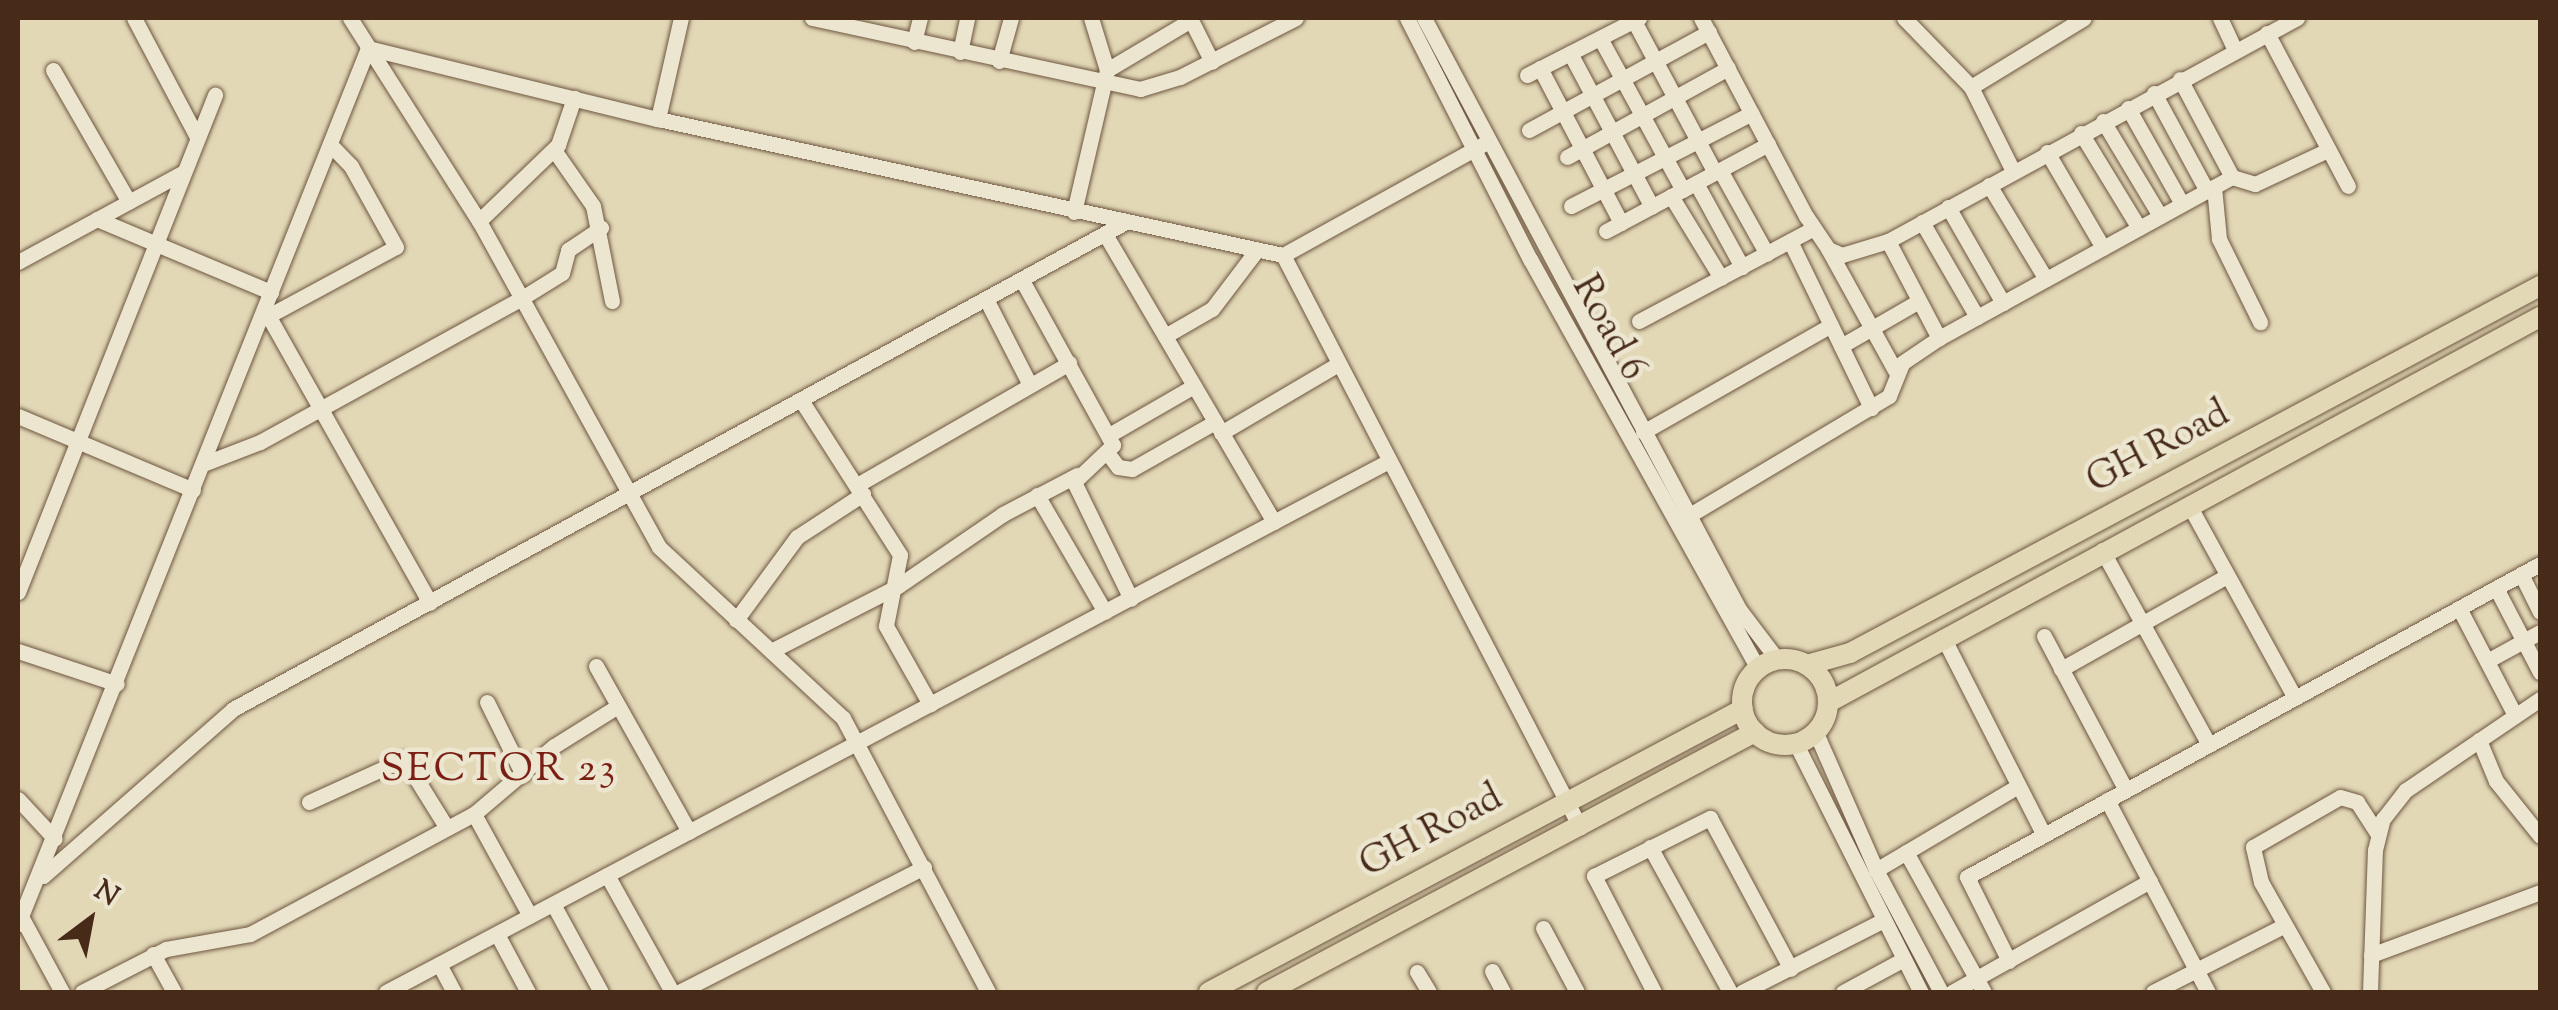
<!DOCTYPE html>
<html>
<head>
<meta charset="utf-8">
<style>
  body { margin:0 }
  #map { position:relative; width:2558px; height:1010px; overflow:hidden; background:#e2d8b6; font-family:"Sorts Mill Goudy",serif }
  div>[style] { position:absolute }
  [style*='--x'] { left:calc(var(--x)*1px); top:calc(var(--y)*1px); width:calc(var(--w)*1px); rotate:calc(var(--a)*1deg) }
  .roads { filter:drop-shadow(0 0 2px #6e5640) drop-shadow(0 0 2px #6e5640) }
  .minor>* { height:15px; margin:-7.5px; padding:0 7.5px; transform-origin:7.5px; border-radius:7.5px; background:#ece6d0 }
  .major>* { height:20px; margin:-10px; padding:0 10px; transform-origin:10px; border-radius:10px; background:#e2d8b6 }
  .major>.ring { margin:-10px; padding:0; box-sizing:content-box; background:none; border:20px solid #e2d8b6; border-radius:50% }
  span { translate:-50% -50%; white-space:nowrap; text-align:center; line-height:1.15; -webkit-text-stroke:9px #ece6d0; paint-order:stroke }
  .street-label { font-size:38px; color:#472a18 }
  .neighbourhood-label { font-size:40px; color:#7a1f14; letter-spacing:2.5px }
  .frame { position:absolute; inset:0; border:20px solid #472a18; pointer-events:none }
  .north { position:absolute; left:40px; top:870px; width:100px; height:100px; -webkit-text-stroke:8px #ece6d0; paint-order:stroke; rotate:32deg; font-size:28px; font-weight:700; line-height:40px; text-align:center; color:#472a18 }
  .north::after { content:''; display:block; margin:auto; width:35px; height:45px; background:#472a18; clip-path:polygon(50% 0,100% 100%,50% 72%,0 100%) }
</style>
</head>
<body>
<div id="map">
  <div class="roads">
    <div class="minor">
      <div style="--x:134;--y:18;--w:135;--a:62.1"></div>
      <div style="--x:350;--y:18;--w:241;--a:57.6"></div>
      <div style="--x:479;--y:221;--w:372;--a:61.1"></div>
      <div style="--x:659;--y:547;--w:251;--a:42.9"></div>
      <div style="--x:843;--y:718;--w:310;--a:62.1"></div>
      <div style="--x:812;--y:18;--w:336;--a:12.2"></div>
      <div style="--x:1140;--y:89;--w:42;--a:-16.7"></div>
      <div style="--x:1180;--y:77;--w:130;--a:-27"></div>
      <div style="--x:1190;--y:18;--w:49;--a:63.4"></div>
      <div style="--x:1407;--y:18;--w:271;--a:63"></div>
      <div style="--x:1530;--y:259;--w:468;--a:60.9"></div>
      <div style="--x:1424;--y:18;--w:670;--a:61.94"></div>
      <div style="--x:1739;--y:609;--w:63;--a:52.8"></div>
      <div style="--x:1701;--y:18;--w:224;--a:62.1"></div>
      <div style="--x:1806;--y:216;--w:40;--a:56"></div>
      <div style="--x:1828;--y:249;--w:15;--a:23"></div>
      <div style="--x:1842;--y:255;--w:48;--a:-16.9"></div>
      <div style="--x:1888;--y:241;--w:466;--a:-28.6"></div>
      <div style="--x:1904;--y:18;--w:96;--a:45.8"></div>
      <div style="--x:1971;--y:87;--w:94;--a:63.4"></div>
      <div style="--x:2220;--y:18;--w:33;--a:65"></div>
      <div style="--x:1634;--y:21;--w:172;--a:61.9"></div>
      <div style="--x:2267;--y:33;--w:173;--a:62.1"></div>
      <div style="--x:1600;--y:38;--w:173;--a:61.4"></div>
      <div style="--x:914;--y:42;--w:25;--a:-76"></div>
      <div style="--x:960;--y:52;--w:35;--a:-78"></div>
      <div style="--x:1570;--y:53;--w:174;--a:62"></div>
      <div style="--x:999;--y:61;--w:45;--a:-74.4"></div>
      <div style="--x:1540;--y:68;--w:175;--a:62.4"></div>
      <div style="--x:53;--y:70;--w:152;--a:60.1"></div>
      <div style="--x:1107;--y:70;--w:98;--a:-30.8"></div>
      <div style="--x:1527;--y:75;--w:126;--a:-27"></div>
      <div style="--x:1971;--y:87;--w:132;--a:-31.4"></div>
      <div style="--x:2154;--y:93;--w:111;--a:61.6"></div>
      <div style="--x:2128;--y:108;--w:110;--a:60.6"></div>
      <div style="--x:658;--y:119;--w:104;--a:-77.2"></div>
      <div style="--x:2103;--y:121;--w:111;--a:59"></div>
      <div style="--x:1529;--y:130;--w:205;--a:-28.6"></div>
      <div style="--x:2081;--y:133;--w:111;--a:58.6"></div>
      <div style="--x:1489;--y:141;--w:235;--a:151"></div>
      <div style="--x:1283;--y:255;--w:645;--a:62.56"></div>
      <div style="--x:554;--y:150;--w:68;--a:55.1"></div>
      <div style="--x:593;--y:206;--w:97;--a:78.7"></div>
      <div style="--x:2047;--y:152;--w:111;--a:59.7"></div>
      <div style="--x:1567;--y:157;--w:184;--a:-28.9"></div>
      <div style="--x:1720;--y:170;--w:96;--a:60.8"></div>
      <div style="--x:2232;--y:177;--w:24;--a:17"></div>
      <div style="--x:2255;--y:184;--w:81;--a:-25"></div>
      <div style="--x:1696;--y:183;--w:96;--a:61.3"></div>
      <div style="--x:1989;--y:185;--w:110;--a:58.8"></div>
      <div style="--x:2214;--y:187;--w:52;--a:84.5"></div>
      <div style="--x:2219;--y:239;--w:93;--a:63.7"></div>
      <div style="--x:1671;--y:196;--w:96;--a:58.6"></div>
      <div style="--x:1571;--y:206;--w:203;--a:-27.2"></div>
      <div style="--x:1948;--y:207;--w:111;--a:60.2"></div>
      <div style="--x:1074;--y:212;--w:146;--a:-76.9"></div>
      <div style="--x:1107;--y:70;--w:54;--a:-107.1"></div>
      <div style="--x:97;--y:219;--w:189;--a:22.8"></div>
      <div style="--x:479;--y:221;--w:110;--a:-43.9"></div>
      <div style="--x:558;--y:145;--w:50;--a:-71.2"></div>
      <div style="--x:1922;--y:222;--w:110;--a:59.9"></div>
      <div style="--x:1606;--y:231;--w:184;--a:-28.2"></div>
      <div style="--x:1105;--y:234;--w:334;--a:59.6"></div>
      <div style="--x:1790;--y:241;--w:186;--a:64.1"></div>
      <div style="--x:1888;--y:241;--w:110;--a:62.3"></div>
      <div style="--x:1828;--y:249;--w:141;--a:61.1"></div>
      <div style="--x:18;--y:262;--w:187;--a:-28.5"></div>
      <div style="--x:1023;--y:282;--w:186;--a:61.1"></div>
      <div style="--x:1113;--y:445;--w:54;--a:136.5"></div>
      <div style="--x:1074;--y:482;--w:130;--a:64"></div>
      <div style="--x:987;--y:301;--w:94;--a:62.9"></div>
      <div style="--x:265;--y:310;--w:336;--a:60.6"></div>
      <div style="--x:270;--y:315;--w:143;--a:-28.4"></div>
      <div style="--x:396;--y:247;--w:93;--a:-119.1"></div>
      <div style="--x:351;--y:166;--w:30;--a:-134"></div>
      <div style="--x:1639;--y:321;--w:198;--a:-28"></div>
      <div style="--x:1165;--y:336;--w:54;--a:-29.9"></div>
      <div style="--x:1212;--y:309;--w:73;--a:-52.8"></div>
      <div style="--x:1841;--y:346;--w:90;--a:-30"></div>
      <div style="--x:801;--y:400;--w:184;--a:57.4"></div>
      <div style="--x:900;--y:555;--w:72;--a:101.2"></div>
      <div style="--x:886;--y:626;--w:90;--a:60.6"></div>
      <div style="--x:18;--y:416;--w:190;--a:22.9"></div>
      <div style="--x:1643;--y:432;--w:216;--a:-29.6"></div>
      <div style="--x:1221;--y:433;--w:136;--a:-30.5"></div>
      <div style="--x:1109;--y:435;--w:98;--a:-30"></div>
      <div style="--x:1109;--y:455;--w:15;--a:53"></div>
      <div style="--x:1118;--y:467;--w:14;--a:8"></div>
      <div style="--x:1132;--y:469;--w:95;--a:-29.5"></div>
      <div style="--x:203;--y:464;--w:61;--a:-21.1"></div>
      <div style="--x:260;--y:442;--w:299;--a:-28.8"></div>
      <div style="--x:522;--y:298;--w:47;--a:-32"></div>
      <div style="--x:562;--y:273;--w:24;--a:-75"></div>
      <div style="--x:568;--y:250;--w:40;--a:-34"></div>
      <div style="--x:857;--y:485;--w:245;--a:-29.9"></div>
      <div style="--x:1037;--y:495;--w:135;--a:59.8"></div>
      <div style="--x:2189;--y:505;--w:220;--a:61.2"></div>
      <div style="--x:1688;--y:516;--w:234;--a:-30.8"></div>
      <div style="--x:1889;--y:396;--w:35;--a:-68"></div>
      <div style="--x:1902;--y:363;--w:45;--a:-34"></div>
      <div style="--x:1939;--y:338;--w:334;--a:-28.8"></div>
      <div style="--x:2232;--y:177;--w:111;--a:-118"></div>
      <div style="--x:2102;--y:550;--w:222;--a:61.2"></div>
      <div style="--x:2521;--y:574;--w:42;--a:63.4"></div>
      <div style="--x:2496;--y:588;--w:95;--a:62.4"></div>
      <div style="--x:18;--y:592;--w:535;--a:-68.38"></div>
      <div style="--x:2459;--y:608;--w:121;--a:62.4"></div>
      <div style="--x:736;--y:620;--w:103;--a:-53.7"></div>
      <div style="--x:797;--y:537;--w:79;--a:-33.1"></div>
      <div style="--x:2044;--y:636;--w:174;--a:62"></div>
      <div style="--x:1943;--y:637;--w:222;--a:63"></div>
      <div style="--x:18;--y:651;--w:104;--a:18.4"></div>
      <div style="--x:771;--y:651;--w:143;--a:-27.1"></div>
      <div style="--x:898;--y:586;--w:127;--a:-34.4"></div>
      <div style="--x:1003;--y:514;--w:84;--a:-27.8"></div>
      <div style="--x:2487;--y:661;--w:60;--a:-28.7"></div>
      <div style="--x:596;--y:666;--w:190;--a:60.7"></div>
      <div style="--x:2061;--y:669;--w:190;--a:-29.3"></div>
      <div style="--x:487;--y:702;--w:81;--a:63.7"></div>
      <div style="--x:1816;--y:733;--w:150;--a:66.3"></div>
      <div style="--x:1876;--y:870;--w:138;--a:62"></div>
      <div style="--x:2479;--y:740;--w:44;--a:67.5"></div>
      <div style="--x:2496;--y:781;--w:70;--a:51.3"></div>
      <div style="--x:1796;--y:744;--w:278;--a:63.3"></div>
      <div style="--x:18;--y:799;--w:54;--a:47.2"></div>
      <div style="--x:2107;--y:800;--w:217;--a:62.3"></div>
      <div style="--x:309;--y:802;--w:104;--a:-24.4"></div>
      <div style="--x:404;--y:759;--w:81;--a:58.1"></div>
      <div style="--x:474;--y:814;--w:116;--a:61.2"></div>
      <div style="--x:1650;--y:847;--w:166;--a:61.1"></div>
      <div style="--x:1906;--y:852;--w:160;--a:60.9"></div>
      <div style="--x:1876;--y:870;--w:165;--a:-30.6"></div>
      <div style="--x:607;--y:875;--w:134;--a:60.9"></div>
      <div style="--x:43;--y:876;--w:253;--a:-41.3"></div>
      <div style="--x:233;--y:709;--w:1015;--a:-28.61"></div>
      <div style="--x:553;--y:904;--w:100;--a:61.4"></div>
      <div style="--x:23;--y:920;--w:82;--a:61.6"></div>
      <div style="--x:18;--y:924;--w:943;--a:-68.22"></div>
      <div style="--x:368;--y:48;--w:299;--a:13.8"></div>
      <div style="--x:658;--y:119;--w:640;--a:12.28"></div>
      <div style="--x:1543;--y:928;--w:72;--a:62"></div>
      <div style="--x:497;--y:934;--w:66;--a:61.9"></div>
      <div style="--x:153;--y:954;--w:43;--a:61.1"></div>
      <div style="--x:2371;--y:955;--w:180;--a:-20.4"></div>
      <div style="--x:2009;--y:961;--w:94;--a:-116.6"></div>
      <div style="--x:1967;--y:877;--w:653;--a:-28.65"></div>
      <div style="--x:439;--y:964;--w:32;--a:62"></div>
      <div style="--x:1492;--y:971;--w:24;--a:62"></div>
      <div style="--x:1417;--y:972;--w:23;--a:59"></div>
      <div style="--x:82;--y:992;--w:94;--a:-27.1"></div>
      <div style="--x:166;--y:949;--w:85;--a:-10.1"></div>
      <div style="--x:250;--y:934;--w:254;--a:-28.2"></div>
      <div style="--x:474;--y:814;--w:105;--a:-40.4"></div>
      <div style="--x:554;--y:746;--w:75;--a:-32"></div>
      <div style="--x:386;--y:992;--w:1135;--a:-27.9"></div>
      <div style="--x:679;--y:992;--w:275;--a:-27"></div>
      <div style="--x:1654;--y:992;--w:131;--a:-117.3"></div>
      <div style="--x:1594;--y:876;--w:130;--a:-26.6"></div>
      <div style="--x:1710;--y:818;--w:171;--a:61.8"></div>
      <div style="--x:1742;--y:992;--w:159;--a:-26.9"></div>
      <div style="--x:1843;--y:992;--w:69;--a:-28.4"></div>
      <div style="--x:1952;--y:992;--w:227;--a:-29.3"></div>
      <div style="--x:2153;--y:992;--w:146;--a:-26.9"></div>
      <div style="--x:2323;--y:992;--w:126;--a:-119.4"></div>
      <div style="--x:2261;--y:882;--w:36;--a:-103"></div>
      <div style="--x:2253;--y:847;--w:100;--a:-29.9"></div>
      <div style="--x:2340;--y:797;--w:18;--a:16"></div>
      <div style="--x:2357;--y:802;--w:38;--a:57"></div>
      <div style="--x:2370;--y:992;--w:142;--a:-88"></div>
      <div style="--x:2375;--y:850;--w:32;--a:-76"></div>
      <div style="--x:2383;--y:819;--w:37;--a:-52"></div>
      <div style="--x:2406;--y:790;--w:162;--a:-34.2"></div>
    </div>
    <div class="major">
      <div class="ring" style="left:1742px;top:659px;width:66px;height:66px"></div>
      <div style="--x:1807;--y:665;--w:45;--a:-15.6"></div>
      <div style="--x:1850;--y:653;--w:782;--a:-28.01"></div>
      <div style="--x:1829;--y:702;--w:809;--a:-28.44"></div>
      <div style="--x:1209;--y:992;--w:604;--a:-27.92"></div>
      <div style="--x:1267;--y:992;--w:553;--a:-28.05"></div>
    </div>
  </div>
  <div class="street-label">
    <span style="left:1607px;top:329px;rotate:61deg">Road 6</span>
    <span style="left:2159px;top:449px;rotate:-28deg">GH Road</span>
    <span style="left:1432px;top:833px;rotate:-28deg">GH Road</span>
  </div>
  <div class="neighbourhood-label">
    <span style="left:499px;top:771px">SECTOR 23</span>
  </div>
  <div class="frame"></div>
  <div class="north">N</div>
</div>
</body>
</html>
